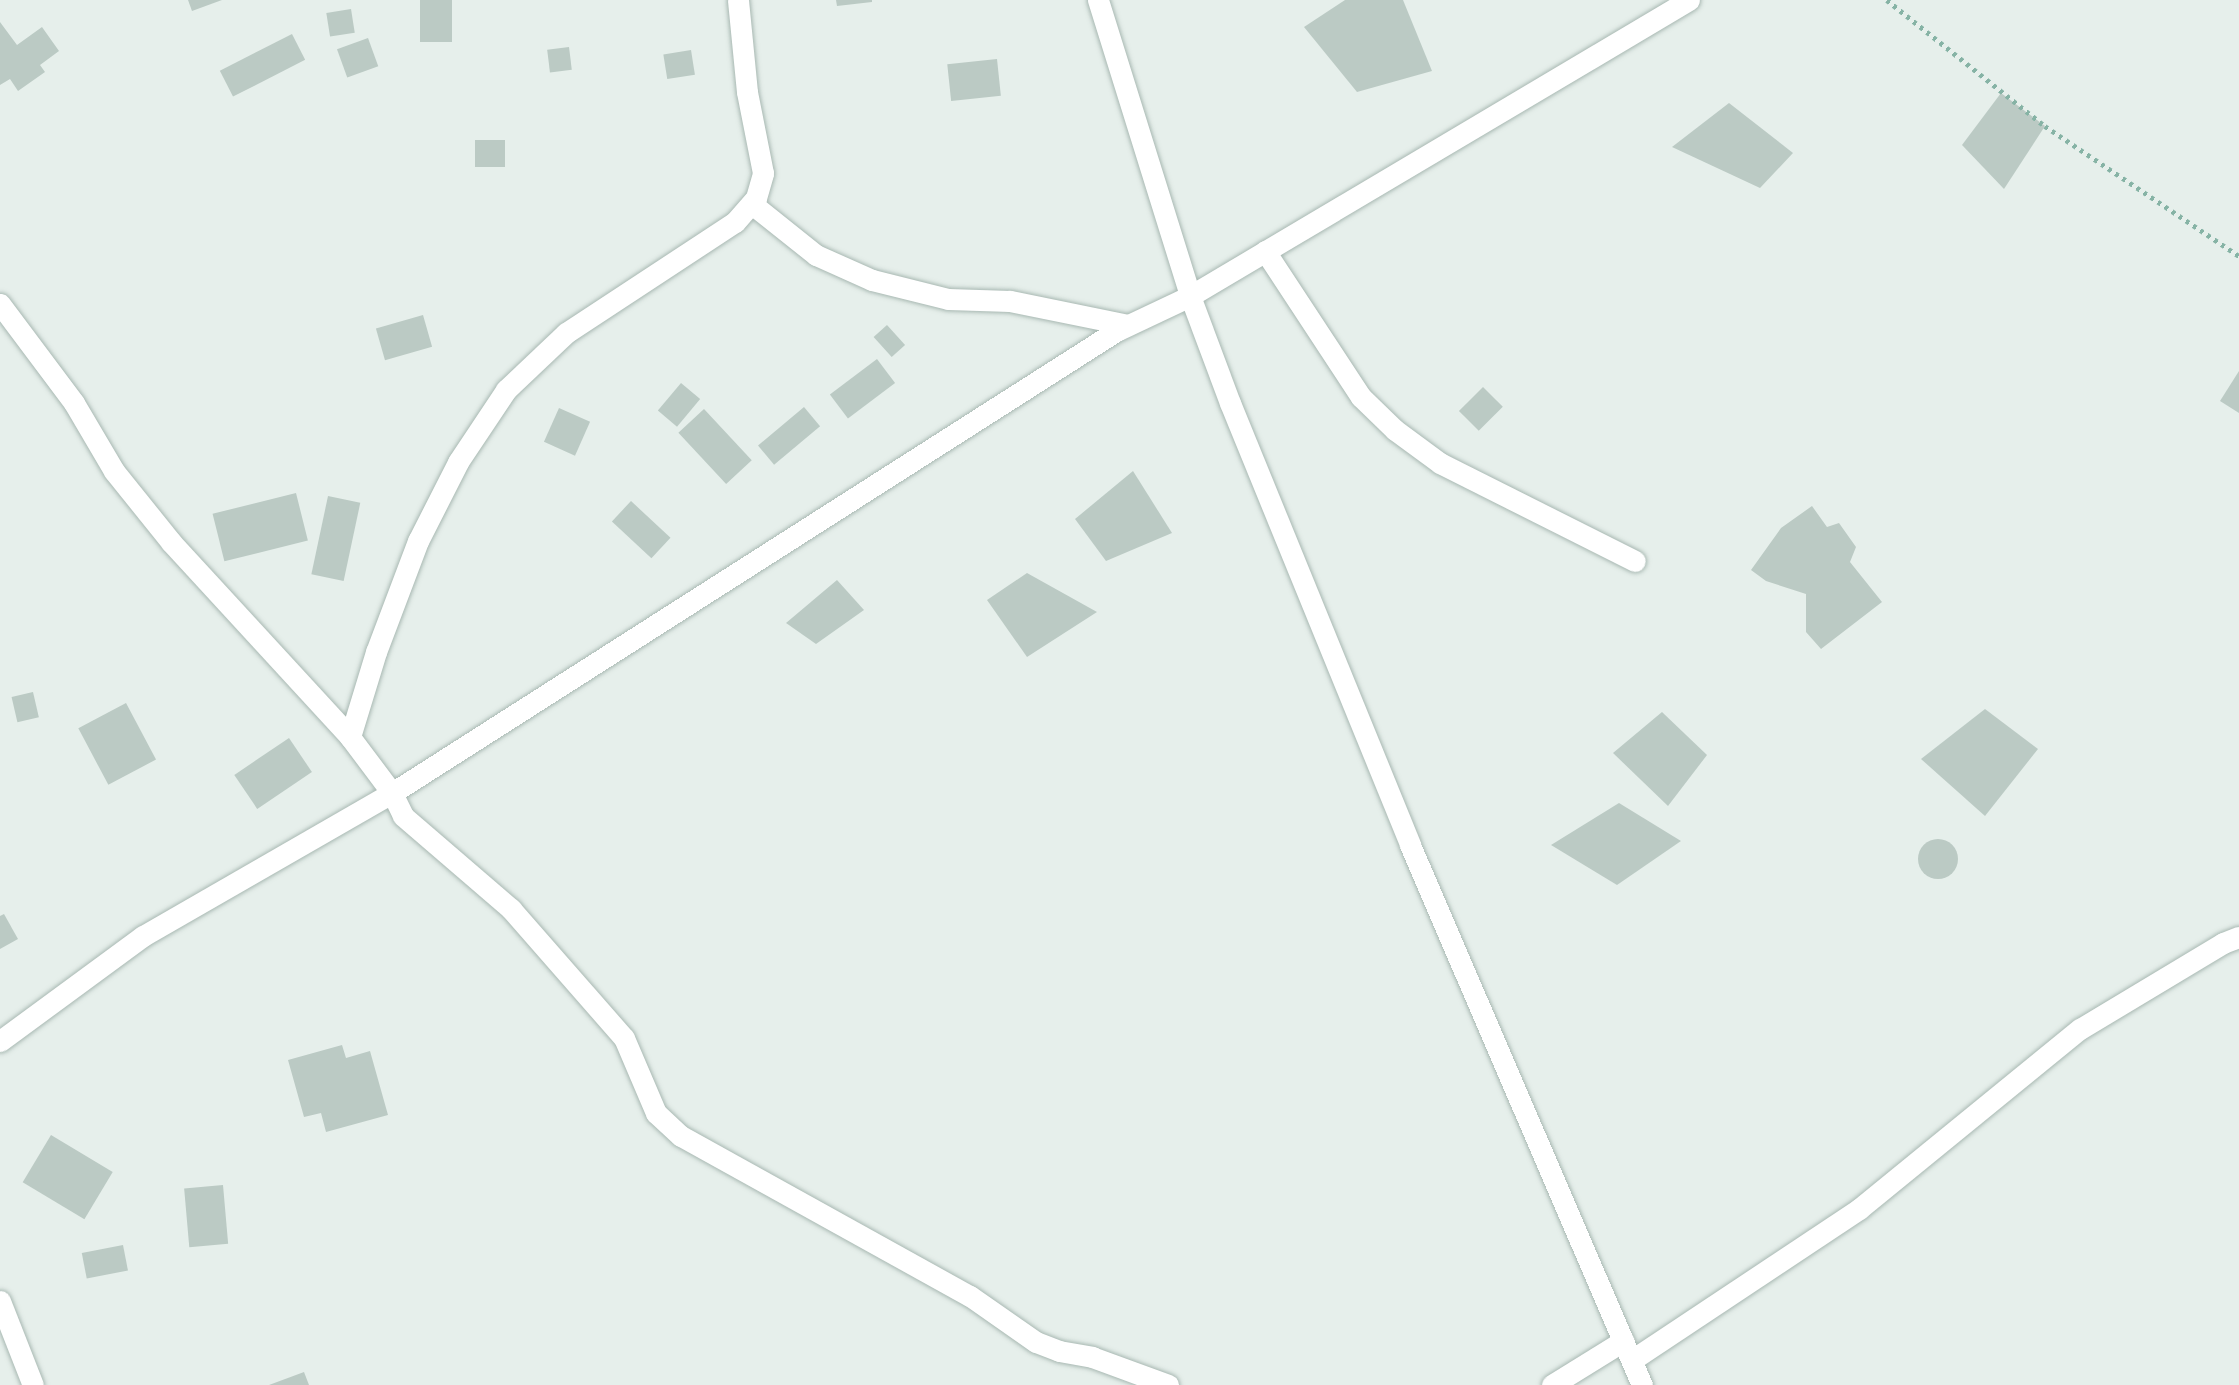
<!DOCTYPE html>
<html>
<head>
<meta charset="utf-8">
<style>
  body { margin:0 }
  #map { position:relative; width:2239px; height:1385px; overflow:hidden; background:#e6efeb; font-family:"PT Sans",sans-serif }
  div>[style] { position:absolute }
  [style*='--x'] { left:calc(var(--x)*1px); top:calc(var(--y)*1px); width:calc(var(--w)*1px); rotate:calc(var(--a)*1deg) }
  .building>* { inset:0; background:#bbcac4; transform-origin:0 0 }
  .round { border-radius:50% }
  .path>* { height:4.5px; margin-top:-2.25px; transform-origin:0; background:repeating-linear-gradient(90deg,#86b3a5 0 3.5px,transparent 0 8.5px) }
  .roads { filter:drop-shadow(0 0 2px #a8b8b2) drop-shadow(0 0 2px #a8b8b2) }
  .street>* { height:21px; margin:-10.5px; padding:0 10.5px; transform-origin:10.5px; border-radius:10.5px; background:#fff }
  .secondary>* { height:21px; margin:-10.5px; padding:0 10.5px; transform-origin:10.5px; border-radius:10.5px; background:#fff }
  span { translate:-50% -50%; white-space:nowrap; text-align:center; line-height:1.15; -webkit-text-stroke:5px #f7fbf9; paint-order:stroke }
</style>
</head>
<body>
<div id="map">
  <div class="building">
    <div style="clip-path:polygon(188px 0,222px 0,192px 11px)"></div>
    <div style="left:420px;top:0;width:32px;height:42px"></div>
    <div style="clip-path:polygon(836px 0,872px 0,872px 2px,837px 6px)"></div>
    <div style="clip-path:polygon(1345px 0,1403px 0,1432px 71px,1357px 92px,1304px 27px)"></div>
    <div style="left:351px;top:9px;width:24px;height:25px;rotate:81deg"></div>
    <div style="clip-path:polygon(0 22px,17px 45px,42px 27px,59px 51px,40px 65px,45px 72px,18px 91px,10px 79px,0 85px)"></div>
    <div style="left:292px;top:34px;width:29px;height:81px;rotate:63deg"></div>
    <div style="left:368px;top:38px;width:30px;height:33px;rotate:70deg"></div>
    <div style="left:569px;top:47px;width:23px;height:22px;rotate:83deg"></div>
    <div style="left:691px;top:50px;width:25px;height:28px;rotate:81deg"></div>
    <div style="left:997px;top:59px;width:37px;height:50px;rotate:84deg"></div>
    <div style="clip-path:polygon(2001px 93px,2045px 126px,2004px 189px,1962px 145px)"></div>
    <div style="clip-path:polygon(1729px 103px,1793px 153px,1760px 188px,1672px 147px)"></div>
    <div style="left:475px;top:140px;width:30px;height:27px"></div>
    <div style="left:423px;top:315px;width:33px;height:49px;rotate:74deg"></div>
    <div style="left:887px;top:325px;width:27px;height:18px;rotate:48deg"></div>
    <div style="left:877px;top:359px;width:30px;height:59px;rotate:53deg"></div>
    <div style="clip-path:polygon(2239px 371px,2239px 413px,2220px 401px)"></div>
    <div style="left:681px;top:383px;width:25px;height:36px;rotate:40deg"></div>
    <div style="left:1483px;top:387px;width:28px;height:34px;rotate:45deg"></div>
    <div style="left:804px;top:407px;width:25px;height:60px;rotate:50deg"></div>
    <div style="left:559px;top:408px;width:34px;height:37px;rotate:24deg"></div>
    <div style="left:704px;top:409px;width:70px;height:35px;rotate:47deg"></div>
    <div style="clip-path:polygon(1133px 471px,1172px 533px,1106px 561px,1075px 519px)"></div>
    <div style="left:296px;top:493px;width:49px;height:86px;rotate:76deg"></div>
    <div style="left:328px;top:496px;width:33px;height:80px;rotate:12deg"></div>
    <div style="left:631px;top:501px;width:54px;height:28px;rotate:43deg"></div>
    <div style="clip-path:polygon(1812px 506px,1827px 527px,1839px 523px,1856px 547px,1850px 562px,1882px 602px,1821px 649px,1806px 632px,1806px 594px,1766px 581px,1751px 570px,1781px 528px)"></div>
    <div style="clip-path:polygon(1027px 573px,1097px 612px,1027px 657px,987px 600px)"></div>
    <div style="clip-path:polygon(837px 580px,864px 610px,816px 644px,786px 623px)"></div>
    <div style="left:33px;top:692px;width:26px;height:22px;rotate:77deg"></div>
    <div style="left:126px;top:703px;width:64px;height:54px;rotate:62deg"></div>
    <div style="clip-path:polygon(1985px 709px,2038px 749px,1985px 816px,1921px 759px)"></div>
    <div style="clip-path:polygon(1662px 712px,1707px 755px,1668px 806px,1613px 753px)"></div>
    <div style="left:289px;top:738px;width:41px;height:66px;rotate:56deg"></div>
    <div style="clip-path:polygon(1619px 803px,1681px 841px,1617px 885px,1551px 845px)"></div>
    <div class="round" style="left:1918px;top:839px;width:40px;height:40px"></div>
    <div style="clip-path:polygon(4px 914px,18px 939px,0 949px,0 916px)"></div>
    <div style="clip-path:polygon(342px 1045px,346px 1058px,370px 1051px,388px 1115px,326px 1132px,321px 1113px,304px 1117px,288px 1060px)"></div>
    <div style="left:51px;top:1135px;width:72px;height:55px;rotate:31deg"></div>
    <div style="left:223px;top:1185px;width:59px;height:39px;rotate:85deg"></div>
    <div style="left:123px;top:1245px;width:26px;height:42px;rotate:79deg"></div>
    <div style="clip-path:polygon(304px 1372px,309px 1385px,269px 1385px)"></div>
  </div>
  <div class="path">
    <div style="--x:1887;--y:0;--w:202;--a:38.6"></div>
    <div style="--x:2045;--y:126;--w:234;--a:33.8"></div>
  </div>
  <div class="roads">
    <div class="street">
      <div style="--x:752;--y:204;--w:82;--a:38.6"></div>
      <div style="--x:816;--y:255;--w:61;--a:24.1"></div>
      <div style="--x:872;--y:280;--w:78;--a:14"></div>
      <div style="--x:948;--y:299;--w:62;--a:1.8"></div>
      <div style="--x:1010;--y:301;--w:120;--a:11.5"></div>
      <div style="--x:1265;--y:251;--w:175;--a:56.7"></div>
      <div style="--x:1361;--y:397;--w:47;--a:44.1"></div>
      <div style="--x:1395;--y:430;--w:56;--a:36.3"></div>
      <div style="--x:1440;--y:463;--w:218;--a:26.7"></div>
      <div style="--x:0;--y:304;--w:124;--a:53.2"></div>
      <div style="--x:74;--y:403;--w:79;--a:59.5"></div>
      <div style="--x:114;--y:471;--w:91;--a:51.2"></div>
      <div style="--x:171;--y:542;--w:265;--a:47.4"></div>
      <div style="--x:350;--y:737;--w:70;--a:53.1"></div>
      <div style="--x:392;--y:793;--w:25;--a:64"></div>
      <div style="--x:403;--y:816;--w:143;--a:40.7"></div>
      <div style="--x:511;--y:909;--w:171;--a:48.8"></div>
      <div style="--x:624;--y:1038;--w:82;--a:66.9"></div>
      <div style="--x:656;--y:1113;--w:34;--a:43"></div>
      <div style="--x:681;--y:1136;--w:330;--a:29"></div>
      <div style="--x:970;--y:1296;--w:80;--a:34.9"></div>
      <div style="--x:1036;--y:1342;--w:25;--a:21"></div>
      <div style="--x:1059;--y:1351;--w:34;--a:10"></div>
      <div style="--x:1092;--y:1357;--w:81;--a:20.2"></div>
      <div style="--x:350;--y:737;--w:89;--a:-73"></div>
      <div style="--x:376;--y:652;--w:119;--a:-69.3"></div>
      <div style="--x:418;--y:541;--w:89;--a:-63.1"></div>
      <div style="--x:458;--y:462;--w:87;--a:-56.3"></div>
      <div style="--x:506;--y:390;--w:83;--a:-43.5"></div>
      <div style="--x:566;--y:333;--w:202;--a:-33.3"></div>
      <div style="--x:735;--y:222;--w:32;--a:-49"></div>
      <div style="--x:756;--y:198;--w:26;--a:-74"></div>
      <div style="--x:763;--y:173;--w:83;--a:-101.2"></div>
      <div style="--x:747;--y:92;--w:92;--a:-95.6"></div>
      <div style="--x:0;--y:1041;--w:177;--a:-36.3"></div>
      <div style="--x:143;--y:936;--w:287;--a:-29.9"></div>
      <div style="--x:392;--y:793;--w:859;--a:-32.54"></div>
      <div style="--x:1116;--y:331;--w:82;--a:-25.3"></div>
      <div style="--x:1190;--y:296;--w:580;--a:-30.68"></div>
      <div style="--x:0;--y:1301;--w:90;--a:68.6"></div>
      <div style="--x:1632;--y:1360;--w:273;--a:-33.6"></div>
      <div style="--x:1859;--y:1209;--w:285;--a:-39.2"></div>
      <div style="--x:2080;--y:1029;--w:167;--a:-31"></div>
      <div style="--x:2223;--y:943;--w:17;--a:-21"></div>
      <div style="--x:1552;--y:1385;--w:84;--a:-31.8"></div>
    </div>
    <div class="secondary">
      <div style="--x:1098;--y:0;--w:310;--a:72.7"></div>
      <div style="--x:1190;--y:296;--w:114;--a:69.5"></div>
      <div style="--x:1230;--y:403;--w:477;--a:67.8"></div>
      <div style="--x:1410;--y:845;--w:588;--a:66.75"></div>
    </div>
  </div>
</div>
</body>
</html>
